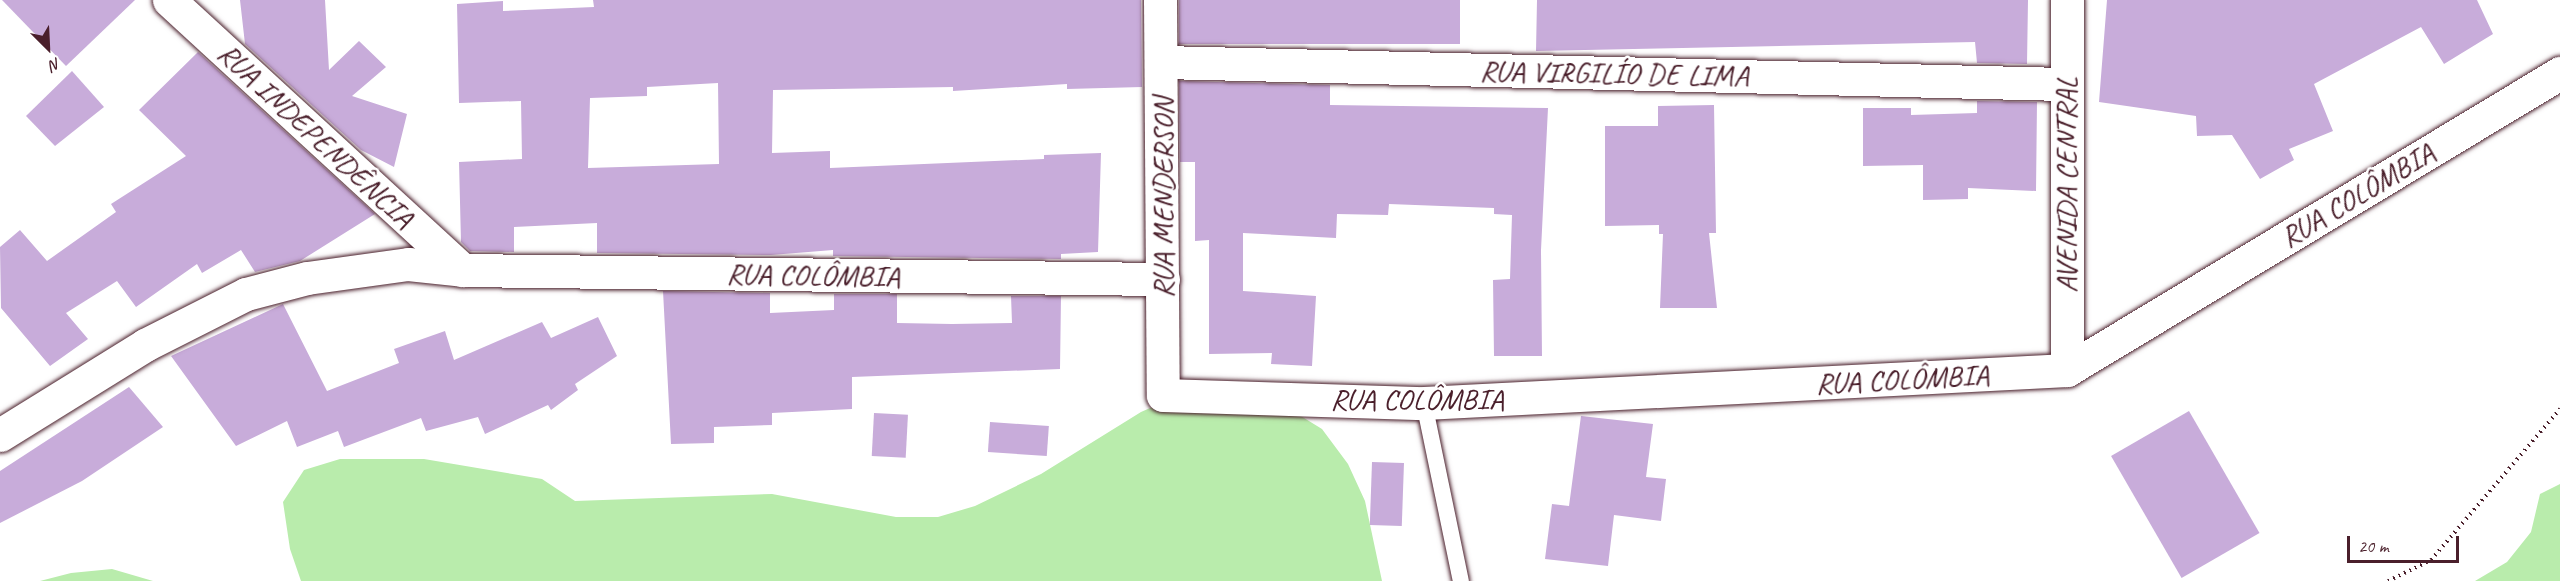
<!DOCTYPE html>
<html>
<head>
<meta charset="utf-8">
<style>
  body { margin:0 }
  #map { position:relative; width:2560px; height:581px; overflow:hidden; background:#fff; font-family:Caveat,sans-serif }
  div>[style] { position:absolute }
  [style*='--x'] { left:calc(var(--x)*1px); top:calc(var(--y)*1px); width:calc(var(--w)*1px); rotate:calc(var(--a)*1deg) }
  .green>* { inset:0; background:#b9ecac }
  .building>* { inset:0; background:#c8acda; transform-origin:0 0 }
  .path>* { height:4px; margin-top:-2px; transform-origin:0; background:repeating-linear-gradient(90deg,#4a1f2b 0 1.5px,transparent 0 6px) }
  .roads { filter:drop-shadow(0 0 2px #4a1f2b) drop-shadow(0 0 2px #4a1f2b) }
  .lane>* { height:16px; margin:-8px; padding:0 8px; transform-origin:8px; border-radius:8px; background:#fff }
  .street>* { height:33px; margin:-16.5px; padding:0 16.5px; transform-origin:16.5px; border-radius:16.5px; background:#fff }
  span { translate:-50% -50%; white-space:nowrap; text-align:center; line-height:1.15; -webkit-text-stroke:5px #fff; paint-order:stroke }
  .street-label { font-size:30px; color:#4a1f2b }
  .north { position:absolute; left:18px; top:18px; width:60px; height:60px; -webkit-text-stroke:4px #fff; paint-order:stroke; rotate:156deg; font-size:16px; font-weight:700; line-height:24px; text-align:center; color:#4a1f2b }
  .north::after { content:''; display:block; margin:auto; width:21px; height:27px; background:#4a1f2b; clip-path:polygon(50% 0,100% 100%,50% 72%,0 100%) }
  .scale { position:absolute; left:2347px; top:536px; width:112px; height:27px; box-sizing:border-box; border:3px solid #4a1f2b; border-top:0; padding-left:8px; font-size:18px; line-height:21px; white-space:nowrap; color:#4a1f2b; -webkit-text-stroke:4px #fff; paint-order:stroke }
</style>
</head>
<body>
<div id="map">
  <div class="green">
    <div style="clip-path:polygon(1175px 397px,1291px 410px,1322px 429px,1348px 464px,1365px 501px,1382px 581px,301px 581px,290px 549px,283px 502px,304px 470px,340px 459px,424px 459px,542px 479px,575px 501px,772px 494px,896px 517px,938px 517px,975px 506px,1041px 474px,1141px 412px)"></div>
    <div style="clip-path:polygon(2560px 484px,2560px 581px,2475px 581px,2507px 562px,2531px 532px,2540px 494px)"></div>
    <div style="clip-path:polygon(112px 569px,153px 581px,40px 581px,71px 573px)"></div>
  </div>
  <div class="building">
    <div style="clip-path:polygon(2px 0,135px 0,66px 66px)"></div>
    <div style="clip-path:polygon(240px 0,325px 0,329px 70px,359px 41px,386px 67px,352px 96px,407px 114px,394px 167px,361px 150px,245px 44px)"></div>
    <div style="clip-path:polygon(evenodd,593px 0,1141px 0,1142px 87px,1067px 89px,1067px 84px,953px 91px,953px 87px,773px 90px,772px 153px,830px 151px,830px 168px,1044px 159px,1044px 155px,1101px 153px,1098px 252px,1061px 254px,1061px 259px,833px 256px,833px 250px,771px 255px,597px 253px,597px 223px,514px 227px,514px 252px,470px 251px,461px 242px,459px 162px,522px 159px,521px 101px,459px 103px,457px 4px,503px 1px,503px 11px,594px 7px,593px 0,718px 83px,719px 164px,588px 168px,590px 98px,647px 96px,647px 87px,718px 83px)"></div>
    <div style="left:1179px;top:0;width:281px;height:44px"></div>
    <div style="clip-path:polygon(1537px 0,2028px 0,2027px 64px,1977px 63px,1975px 42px,1536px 51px)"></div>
    <div style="clip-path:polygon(2107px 0,2477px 0,2493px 34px,2444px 64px,2421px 27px,2314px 84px,2333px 131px,2289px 149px,2294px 160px,2260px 179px,2232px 135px,2197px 136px,2196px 116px,2099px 102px)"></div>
    <div style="clip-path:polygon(198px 52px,375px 214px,300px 261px,255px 272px,241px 250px,202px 273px,197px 264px,136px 307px,117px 281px,66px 313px,88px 339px,50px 366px,1px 308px,0 247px,20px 230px,47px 261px,116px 212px,111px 204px,186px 156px,139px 110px)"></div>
    <div style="clip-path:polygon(72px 71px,104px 107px,55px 146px,26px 116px)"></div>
    <div style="clip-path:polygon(1179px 81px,1330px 85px,1330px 105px,1548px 108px,1541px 250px,1542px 356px,1494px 356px,1493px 280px,1510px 279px,1512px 215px,1494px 214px,1494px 208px,1389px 204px,1388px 215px,1337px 214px,1336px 238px,1243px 233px,1243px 291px,1316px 296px,1312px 366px,1271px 364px,1272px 353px,1209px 354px,1209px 240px,1195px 241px,1195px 162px,1180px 162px)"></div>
    <div style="clip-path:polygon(1977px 101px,2037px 102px,2036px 191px,1968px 188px,1968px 199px,1923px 200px,1923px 165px,1863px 166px,1863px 108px,1911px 108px,1911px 115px,1977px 113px)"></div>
    <div style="clip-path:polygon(1714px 105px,1716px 233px,1709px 233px,1717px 308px,1660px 308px,1663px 234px,1659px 234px,1659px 225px,1605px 226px,1605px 126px,1658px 126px,1658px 106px)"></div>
    <div style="clip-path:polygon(663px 291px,770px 293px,770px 313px,834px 310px,834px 294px,897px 294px,897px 323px,952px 324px,1012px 323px,1011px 296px,1061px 296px,1060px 369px,852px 377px,852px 409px,772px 413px,772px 425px,714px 427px,714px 443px,671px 444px)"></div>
    <div style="clip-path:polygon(283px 304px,327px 391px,399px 363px,394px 349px,445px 331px,454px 360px,542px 322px,551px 338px,598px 317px,617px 356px,575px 384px,578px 390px,551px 410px,548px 405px,485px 434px,478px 417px,426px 431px,421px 418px,344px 447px,338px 431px,297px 447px,287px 421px,236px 446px,171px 356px)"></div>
    <div style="clip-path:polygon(129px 387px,163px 427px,82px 481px,0 523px,0 471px)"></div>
    <div style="left:2189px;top:411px;width:141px;height:90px;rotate:60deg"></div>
    <div style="left:874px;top:413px;width:34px;height:43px;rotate:3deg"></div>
    <div style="clip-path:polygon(1581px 416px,1653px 424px,1646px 477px,1666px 479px,1661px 521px,1614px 515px,1608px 566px,1545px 559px,1552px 504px,1569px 506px)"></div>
    <div style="left:990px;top:422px;width:59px;height:30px;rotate:4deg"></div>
    <div style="left:1372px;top:462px;width:32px;height:63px;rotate:2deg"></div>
  </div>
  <div class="path">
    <div style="--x:2388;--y:581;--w:48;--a:-26"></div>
    <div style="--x:2431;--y:560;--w:199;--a:-49.5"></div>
  </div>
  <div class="roads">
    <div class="lane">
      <div style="--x:1424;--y:403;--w:182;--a:78.3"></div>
    </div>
    <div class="street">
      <div style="--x:169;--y:0;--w:399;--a:42.6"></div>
      <div style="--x:1160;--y:0;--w:395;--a:89.6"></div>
      <div style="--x:1163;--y:395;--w:261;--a:1.8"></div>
      <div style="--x:1424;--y:403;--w:644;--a:-2.94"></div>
      <div style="--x:2067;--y:370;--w:576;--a:-31.07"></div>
      <div style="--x:2067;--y:0;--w:370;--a:90"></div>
      <div style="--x:1163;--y:62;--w:902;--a:1.4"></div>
      <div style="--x:0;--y:435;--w:171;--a:-31.8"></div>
      <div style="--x:145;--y:345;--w:113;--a:-26.8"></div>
      <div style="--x:246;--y:294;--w:63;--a:-14.7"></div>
      <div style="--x:307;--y:278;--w:102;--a:-7.9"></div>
      <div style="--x:408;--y:264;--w:55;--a:6.2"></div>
      <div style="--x:463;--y:270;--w:700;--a:0.74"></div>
    </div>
  </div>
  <div class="street-label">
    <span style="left:1614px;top:73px;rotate:1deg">RUA VIRGILÍO DE LIMA</span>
    <span style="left:316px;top:135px;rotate:43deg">RUA INDEPENDÊNCIA</span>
    <span style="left:2066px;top:185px;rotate:-90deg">AVENIDA CENTRAL</span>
    <span style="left:2357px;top:195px;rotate:-31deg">RUA COLÔMBIA</span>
    <span style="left:1163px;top:198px;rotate:-90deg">RUA MENDERSON</span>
    <span style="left:813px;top:275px;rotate:1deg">RUA COLÔMBIA</span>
    <span style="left:1902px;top:379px;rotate:-3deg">RUA COLÔMBIA</span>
    <span style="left:1417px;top:399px">RUA COLÔMBIA</span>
  </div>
  <div class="north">N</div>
  <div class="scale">20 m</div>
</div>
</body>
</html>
